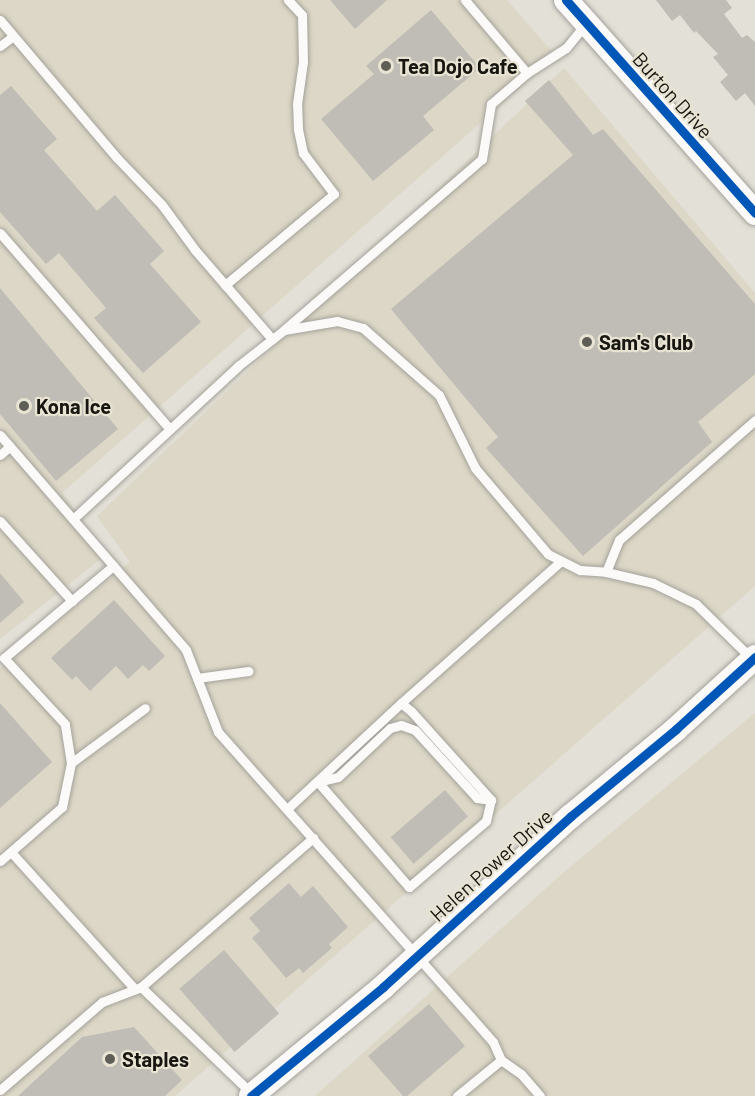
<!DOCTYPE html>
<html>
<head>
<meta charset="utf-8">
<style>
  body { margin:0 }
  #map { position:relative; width:755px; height:1096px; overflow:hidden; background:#e3e0d7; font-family:Barlow,sans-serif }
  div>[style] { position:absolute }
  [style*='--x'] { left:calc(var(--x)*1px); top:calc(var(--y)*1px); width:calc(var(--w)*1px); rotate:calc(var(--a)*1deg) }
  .built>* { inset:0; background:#dcd7c6 }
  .building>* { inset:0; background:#bfbdb6; transform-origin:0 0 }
  .roads { filter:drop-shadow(0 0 2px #a4a29b) drop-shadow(0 0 2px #a4a29b) }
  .service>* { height:9px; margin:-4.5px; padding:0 4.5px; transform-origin:4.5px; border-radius:4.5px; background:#fbfaf9 }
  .tertiary>* { height:24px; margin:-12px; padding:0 12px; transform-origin:12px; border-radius:12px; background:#fbfaf9 }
  .cycleway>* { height:9px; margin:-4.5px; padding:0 4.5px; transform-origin:4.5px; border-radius:4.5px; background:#0057b8 }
  .dots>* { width:16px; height:16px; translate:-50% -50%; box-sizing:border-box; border:3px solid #e8e3d2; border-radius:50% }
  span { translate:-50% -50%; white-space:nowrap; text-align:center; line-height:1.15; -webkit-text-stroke:4.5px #e8e3d2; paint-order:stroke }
  .poi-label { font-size:20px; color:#171610; font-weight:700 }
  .left { translate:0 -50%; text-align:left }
  .street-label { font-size:20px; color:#171610 }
</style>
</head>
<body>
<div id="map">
  <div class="built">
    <div style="clip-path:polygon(0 0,507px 0,556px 56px,62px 493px,107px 554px,0 639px)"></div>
    <div style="clip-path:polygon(564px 68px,755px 293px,755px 586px,175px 1096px,0 1096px,0 668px,130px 562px,97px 516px)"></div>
    <div style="clip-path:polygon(755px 713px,755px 1096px,315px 1096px,563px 873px)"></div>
  </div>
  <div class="building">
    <div style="clip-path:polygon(330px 0,387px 0,355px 29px)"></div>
    <div style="clip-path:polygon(656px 0,726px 0,732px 8px,724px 14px,742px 38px,747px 35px,755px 42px,755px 106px,745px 93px,736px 101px,720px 82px,728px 75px,713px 57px,718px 54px,696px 31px,694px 33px,680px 15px,672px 21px)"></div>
    <div style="clip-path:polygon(431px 10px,480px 68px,423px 116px,434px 130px,373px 181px,321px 119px,374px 74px,366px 66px)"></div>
    <div style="clip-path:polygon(549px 80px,593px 135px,603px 129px,755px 304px,755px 374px,698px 422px,712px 442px,583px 556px,486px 448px,498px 437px,391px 309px,573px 155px,525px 101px)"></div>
    <div style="clip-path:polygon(11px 86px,57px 139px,44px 150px,97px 211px,115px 195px,164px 251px,150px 264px,201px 322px,143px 373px,94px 318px,106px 308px,59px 253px,46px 264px,0 212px,0 95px)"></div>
    <div style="clip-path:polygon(0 288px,118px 429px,56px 481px,0 414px)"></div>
    <div style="clip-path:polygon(0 573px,24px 602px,0 623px)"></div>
    <div style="clip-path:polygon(114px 600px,165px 656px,149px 671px,143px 665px,128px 679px,116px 666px,90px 691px,76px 676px,72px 680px,51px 658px)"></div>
    <div style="clip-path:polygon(0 703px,52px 762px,0 808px)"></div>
    <div style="left:445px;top:790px;width:35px;height:72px;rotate:49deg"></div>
    <div style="clip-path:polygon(289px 883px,301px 897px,313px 886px,348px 927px,329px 944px,332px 948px,303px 973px,299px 968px,286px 978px,252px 938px,260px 931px,249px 918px)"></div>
    <div style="left:224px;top:950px;width:84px;height:59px;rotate:49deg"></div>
    <div style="clip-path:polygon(429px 1004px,465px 1046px,407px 1096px,403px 1096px,368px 1056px)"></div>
    <div style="clip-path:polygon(134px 1027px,182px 1080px,165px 1096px,18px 1096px,82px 1037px)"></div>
  </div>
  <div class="roads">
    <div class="service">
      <div style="--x:465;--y:0;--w:96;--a:49.7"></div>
      <div style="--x:0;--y:20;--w:181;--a:49.7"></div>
      <div style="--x:117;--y:158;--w:65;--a:46.2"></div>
      <div style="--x:162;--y:205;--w:56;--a:53.7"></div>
      <div style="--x:195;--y:250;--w:118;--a:49.1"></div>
      <div style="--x:0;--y:46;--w:15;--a:-37"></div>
      <div style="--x:0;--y:233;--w:259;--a:49.1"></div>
      <div style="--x:225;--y:285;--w:142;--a:-39.9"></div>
      <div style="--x:334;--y:194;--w:51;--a:-127.1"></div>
      <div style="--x:303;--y:153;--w:25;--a:-102"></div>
      <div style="--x:298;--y:129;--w:25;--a:-92"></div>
      <div style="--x:297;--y:104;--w:42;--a:-81.9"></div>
      <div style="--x:303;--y:62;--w:47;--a:-91.2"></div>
      <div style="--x:302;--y:15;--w:21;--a:-133"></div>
      <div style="--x:285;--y:329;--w:260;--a:-40.8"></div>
      <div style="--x:482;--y:159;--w:56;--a:-80.7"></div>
      <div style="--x:491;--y:104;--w:48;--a:-40.7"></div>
      <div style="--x:527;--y:73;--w:46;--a:-32.7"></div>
      <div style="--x:566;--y:48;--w:32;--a:-51"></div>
      <div style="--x:0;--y:435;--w:284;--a:49.1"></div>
      <div style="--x:186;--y:650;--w:88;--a:68.7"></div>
      <div style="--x:218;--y:732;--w:370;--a:48.4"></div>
      <div style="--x:464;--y:1009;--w:44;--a:48.7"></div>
      <div style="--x:493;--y:1042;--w:20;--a:66"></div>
      <div style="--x:501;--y:1060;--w:24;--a:35"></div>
      <div style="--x:521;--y:1074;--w:29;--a:49"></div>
      <div style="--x:0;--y:455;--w:13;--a:-42"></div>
      <div style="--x:73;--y:519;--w:225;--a:-42.8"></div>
      <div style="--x:238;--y:366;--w:58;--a:-38"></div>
      <div style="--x:284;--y:330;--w:54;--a:-9.6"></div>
      <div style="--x:337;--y:321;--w:27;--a:15"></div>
      <div style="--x:363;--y:328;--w:101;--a:41.4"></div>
      <div style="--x:439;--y:395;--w:81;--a:63.7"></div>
      <div style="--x:475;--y:468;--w:113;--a:49.7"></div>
      <div style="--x:548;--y:554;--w:36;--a:27"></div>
      <div style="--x:580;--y:570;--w:26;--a:4"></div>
      <div style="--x:606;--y:572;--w:48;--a:13.2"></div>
      <div style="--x:653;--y:583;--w:48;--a:26"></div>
      <div style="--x:696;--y:604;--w:77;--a:44.5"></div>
      <div style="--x:0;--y:521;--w:108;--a:48"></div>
      <div style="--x:606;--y:572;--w:35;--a:-68"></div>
      <div style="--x:619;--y:540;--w:181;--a:-41.4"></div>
      <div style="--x:197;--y:678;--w:52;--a:-7.7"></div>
      <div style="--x:401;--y:703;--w:213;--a:-41.6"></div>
      <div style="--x:71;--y:763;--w:39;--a:-99"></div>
      <div style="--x:65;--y:724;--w:90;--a:-132.7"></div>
      <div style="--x:4;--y:658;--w:143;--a:-40.2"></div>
      <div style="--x:321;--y:781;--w:17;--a:-13"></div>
      <div style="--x:338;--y:777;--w:71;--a:-43.3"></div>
      <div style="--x:390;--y:728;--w:11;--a:-15"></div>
      <div style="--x:401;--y:725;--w:15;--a:20"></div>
      <div style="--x:415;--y:730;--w:92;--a:47.6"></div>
      <div style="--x:477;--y:798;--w:14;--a:8"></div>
      <div style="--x:318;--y:782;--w:139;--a:49.1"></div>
      <div style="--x:409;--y:887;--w:101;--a:-40.6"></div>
      <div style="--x:486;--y:821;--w:22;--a:-77"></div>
      <div style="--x:287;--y:809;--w:156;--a:-42.9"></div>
      <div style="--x:401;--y:703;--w:13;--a:39"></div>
      <div style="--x:411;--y:711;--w:120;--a:48"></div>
      <div style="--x:11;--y:852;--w:185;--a:47.9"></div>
      <div style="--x:0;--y:861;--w:82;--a:-41.1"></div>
      <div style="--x:62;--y:807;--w:45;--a:-78.4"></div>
      <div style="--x:71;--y:763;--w:92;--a:-36.6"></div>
      <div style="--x:141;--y:987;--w:228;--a:-40.9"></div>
      <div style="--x:0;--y:1090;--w:135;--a:-40.8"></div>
      <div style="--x:102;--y:1002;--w:42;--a:-21"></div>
      <div style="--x:141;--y:987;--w:154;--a:43.9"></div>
      <div style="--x:457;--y:1096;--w:57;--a:-39.3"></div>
    </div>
    <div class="tertiary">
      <div style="--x:566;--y:0;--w:285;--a:48.4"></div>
      <div style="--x:251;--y:1096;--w:171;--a:-39.5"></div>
      <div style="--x:383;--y:987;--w:254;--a:-42.3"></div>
      <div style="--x:571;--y:816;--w:136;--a:-39.6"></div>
      <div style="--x:676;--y:729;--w:107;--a:-42.3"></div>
    </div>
  </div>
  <div class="cycleway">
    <div style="--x:566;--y:0;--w:285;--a:48.4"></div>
    <div style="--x:251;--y:1096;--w:171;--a:-39.5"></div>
    <div style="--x:383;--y:987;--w:254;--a:-42.3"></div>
    <div style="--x:571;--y:816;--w:136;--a:-39.6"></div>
    <div style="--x:676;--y:729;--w:107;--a:-42.3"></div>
  </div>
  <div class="dots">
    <div style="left:386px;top:66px;background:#5e5d56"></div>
    <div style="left:587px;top:342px;background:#5e5d56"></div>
    <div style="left:24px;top:406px;background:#5e5d56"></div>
    <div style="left:110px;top:1059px;background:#5e5d56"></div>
  </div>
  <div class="poi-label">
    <span class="left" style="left:398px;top:66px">Tea Dojo Cafe</span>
    <span class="left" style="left:599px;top:342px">Sam's Club</span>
    <span class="left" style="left:36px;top:406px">Kona Ice</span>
    <span class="left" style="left:122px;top:1059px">Staples</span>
  </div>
  <div class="street-label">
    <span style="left:673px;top:95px;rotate:48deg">Burton Drive</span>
    <span style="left:491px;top:865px;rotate:-42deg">Helen Power Drive</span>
  </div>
</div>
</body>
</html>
